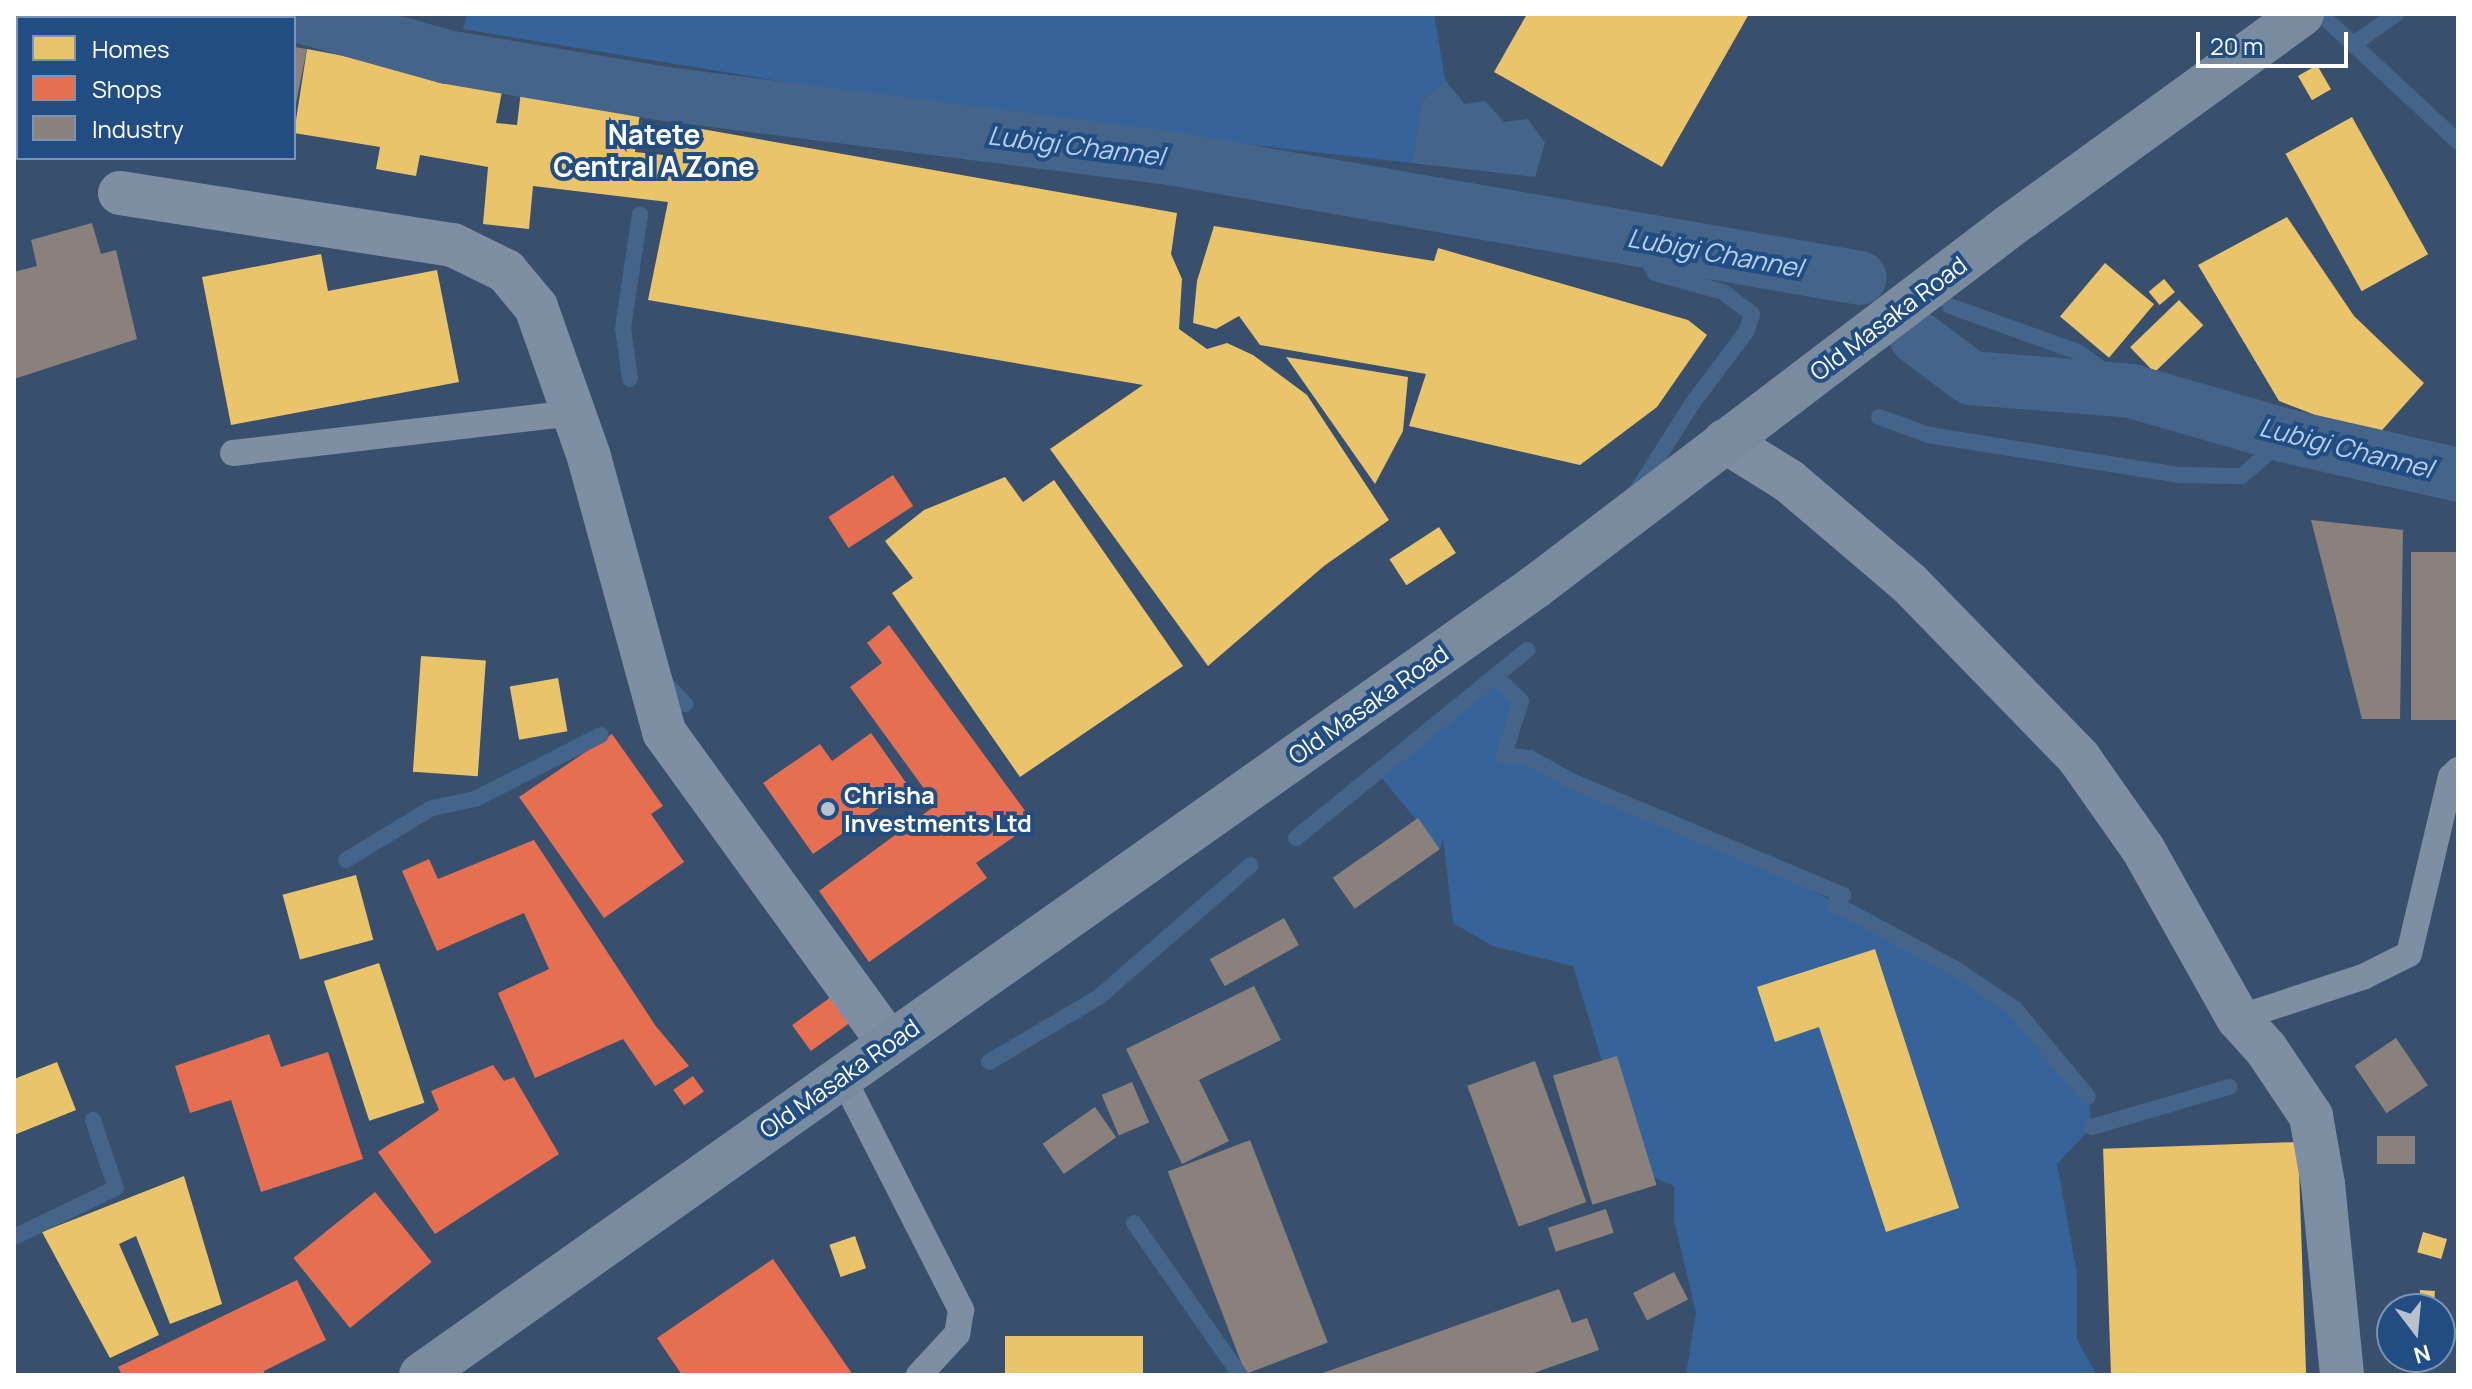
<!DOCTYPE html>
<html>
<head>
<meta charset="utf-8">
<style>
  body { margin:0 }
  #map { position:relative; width:2472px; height:1389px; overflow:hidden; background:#38506d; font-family:Manrope,sans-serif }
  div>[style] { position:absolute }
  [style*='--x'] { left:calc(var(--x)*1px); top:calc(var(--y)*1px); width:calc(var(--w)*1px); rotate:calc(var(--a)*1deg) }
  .green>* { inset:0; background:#366399 }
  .water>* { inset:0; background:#45648a }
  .homes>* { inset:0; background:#e9c46a; transform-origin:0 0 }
  .shops>* { inset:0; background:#e76f51; transform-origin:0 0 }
  .industry>* { inset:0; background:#8a817c; transform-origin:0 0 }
  .stream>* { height:16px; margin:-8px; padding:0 8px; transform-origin:8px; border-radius:8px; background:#45648a }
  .canal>* { height:54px; margin:-27px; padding:0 27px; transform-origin:27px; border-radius:27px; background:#45648a }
  .lane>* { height:26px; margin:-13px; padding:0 13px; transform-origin:13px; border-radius:13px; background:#7e8fa3 }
  .street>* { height:44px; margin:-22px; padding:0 22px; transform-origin:22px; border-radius:22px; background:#7e8fa3 }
  .secondary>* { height:44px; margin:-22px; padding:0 22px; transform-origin:22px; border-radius:22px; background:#798b9f }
  .dots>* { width:22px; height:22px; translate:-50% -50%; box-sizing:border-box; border:4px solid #224d83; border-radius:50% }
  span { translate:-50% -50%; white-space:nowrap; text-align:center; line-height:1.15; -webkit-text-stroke:8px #224d83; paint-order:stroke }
  .street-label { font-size:24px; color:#fff }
  .poi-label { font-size:24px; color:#fff; font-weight:700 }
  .left { translate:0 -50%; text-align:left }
  .water-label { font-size:26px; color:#b5d0f0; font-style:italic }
  .quarter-label { font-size:28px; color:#fff; font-weight:700 }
  .frame { position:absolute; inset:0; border:16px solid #fff; pointer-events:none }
  .legend { position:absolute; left:16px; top:16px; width:280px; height:144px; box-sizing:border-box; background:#224d83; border:2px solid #7a94b5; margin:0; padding:10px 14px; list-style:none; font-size:24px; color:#fff }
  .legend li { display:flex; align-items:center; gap:16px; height:40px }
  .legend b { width:40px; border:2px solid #7a94b5 }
  .north { position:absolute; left:2376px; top:1293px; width:80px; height:80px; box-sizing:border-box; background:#224d83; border:2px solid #7a94b5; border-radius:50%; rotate:164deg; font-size:22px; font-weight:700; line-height:32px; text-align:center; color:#fff }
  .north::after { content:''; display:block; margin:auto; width:28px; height:36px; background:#b9c2cc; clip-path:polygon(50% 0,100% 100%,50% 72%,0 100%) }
  .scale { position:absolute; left:2196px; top:32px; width:152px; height:36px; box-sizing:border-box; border:4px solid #fff; border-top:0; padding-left:10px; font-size:24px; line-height:28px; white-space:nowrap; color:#fff; -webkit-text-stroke:6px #224d83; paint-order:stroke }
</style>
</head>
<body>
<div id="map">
  <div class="green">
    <div style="clip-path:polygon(467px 14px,1434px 14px,1445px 80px,1422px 101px,1412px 163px,980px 114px,463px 29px)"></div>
    <div style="clip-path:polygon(1495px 676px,1521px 701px,1505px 755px,1530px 758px,1737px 852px,1869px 920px,2015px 1009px,2075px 1074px,2088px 1097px,2092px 1127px,2057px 1164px,2077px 1274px,2077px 1340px,2097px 1375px,1686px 1375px,1696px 1313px,1674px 1220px,1674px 1186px,1635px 1169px,1573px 966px,1493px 946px,1453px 923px,1443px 838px,1440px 849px,1377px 772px)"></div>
  </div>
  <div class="water">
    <div style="clip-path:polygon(1445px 80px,1465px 104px,1485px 101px,1504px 122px,1528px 119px,1545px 143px,1535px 177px,1412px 163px,1422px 101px)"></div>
  </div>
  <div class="homes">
    <div style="clip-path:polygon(1527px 14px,1749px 14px,1662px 167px,1494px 72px)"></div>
    <div style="clip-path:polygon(307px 49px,503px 86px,496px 123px,517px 125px,521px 91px,641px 105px,635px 152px,673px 156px,679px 125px,1177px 213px,1171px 254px,1182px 279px,1179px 329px,1207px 349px,1227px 343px,1253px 355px,1307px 395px,1389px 520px,1324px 566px,1208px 666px,1050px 449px,1143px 385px,648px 300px,668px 202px,533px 186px,529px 229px,483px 224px,488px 167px,420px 155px,416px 176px,376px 169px,380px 147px,294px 133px)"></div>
    <div style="left:2317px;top:65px;width:28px;height:22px;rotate:60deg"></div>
    <div style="left:2352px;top:117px;width:157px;height:76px;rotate:61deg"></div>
    <div style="clip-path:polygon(2287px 217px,2354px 316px,2424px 383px,2375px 438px,2279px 401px,2198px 265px)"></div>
    <div style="clip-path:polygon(1214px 226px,1434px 261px,1438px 248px,1688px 320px,1707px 335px,1657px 407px,1580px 465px,1409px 426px,1426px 374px,1260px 345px,1239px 316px,1216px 329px,1193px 323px,1197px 281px)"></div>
    <div style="clip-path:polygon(321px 254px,328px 291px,437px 270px,459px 382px,231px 425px,202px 277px)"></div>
    <div style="left:2105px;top:263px;width:64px;height:70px;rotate:40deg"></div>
    <div style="left:2164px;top:279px;width:17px;height:20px;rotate:50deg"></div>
    <div style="left:2179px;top:300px;width:35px;height:68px;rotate:46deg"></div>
    <div style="clip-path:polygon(1286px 357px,1408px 377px,1403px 431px,1375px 484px)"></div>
    <div style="clip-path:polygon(1005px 477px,1023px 502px,1054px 480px,1183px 666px,1020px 777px,892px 593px,913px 578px,885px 541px,924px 510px)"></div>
    <div style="left:1439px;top:527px;width:31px;height:59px;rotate:57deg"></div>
    <div style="left:421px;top:656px;width:65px;height:116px;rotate:4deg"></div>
    <div style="left:558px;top:678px;width:54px;height:49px;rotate:80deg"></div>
    <div style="left:356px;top:875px;width:67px;height:76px;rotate:75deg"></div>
    <div style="clip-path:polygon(1875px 949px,1959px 1208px,1886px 1232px,1819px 1027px,1775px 1042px,1757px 987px)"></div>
    <div style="left:379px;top:963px;width:147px;height:58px;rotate:72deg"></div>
    <div style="clip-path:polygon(57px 1062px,76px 1110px,14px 1135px,14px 1079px)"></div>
    <div style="left:2298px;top:1142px;width:233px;height:195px;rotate:88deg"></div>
    <div style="clip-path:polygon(184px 1176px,222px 1304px,170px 1324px,136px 1236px,119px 1244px,159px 1335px,110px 1358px,42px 1232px)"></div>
    <div style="left:2423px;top:1232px;width:25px;height:21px;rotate:16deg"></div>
    <div style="left:855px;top:1236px;width:34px;height:27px;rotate:71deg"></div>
    <div style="left:2420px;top:1290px;width:15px;height:19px;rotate:4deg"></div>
    <div style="left:2384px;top:1310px;width:8px;height:23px"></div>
    <div style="left:1143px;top:1336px;width:39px;height:138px;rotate:90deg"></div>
  </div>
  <div class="shops">
    <div style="left:893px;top:475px;width:37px;height:77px;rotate:57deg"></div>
    <div style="clip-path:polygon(889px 625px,1034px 823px,976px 863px,987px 878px,869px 962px,819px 891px,936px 805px,850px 687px,882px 663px,867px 643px)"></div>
    <div style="clip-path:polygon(871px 733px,909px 787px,813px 854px,763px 783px,820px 744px,832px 761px)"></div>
    <div style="clip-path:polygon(612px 734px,663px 806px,651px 814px,684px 862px,604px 918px,519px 797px)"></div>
    <div style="clip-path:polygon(534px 840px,655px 1025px,689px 1066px,655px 1086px,623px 1039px,535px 1078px,498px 993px,549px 969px,524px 913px,437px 951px,402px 871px,429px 859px,438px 879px)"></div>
    <div style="left:835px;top:994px;width:32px;height:53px;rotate:54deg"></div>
    <div style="clip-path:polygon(269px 1034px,281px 1067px,328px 1052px,363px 1159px,261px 1192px,231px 1100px,190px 1113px,175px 1066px)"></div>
    <div style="clip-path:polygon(493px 1065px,504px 1081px,514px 1077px,559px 1154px,435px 1234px,378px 1152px,439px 1110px,431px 1091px)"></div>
    <div style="left:693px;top:1076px;width:19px;height:24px;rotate:55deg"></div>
    <div style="left:375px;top:1192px;width:90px;height:105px;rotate:51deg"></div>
    <div style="clip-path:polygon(773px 1259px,853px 1375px,682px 1375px,657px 1338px)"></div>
    <div style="clip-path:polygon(297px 1280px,326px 1340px,264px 1371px,265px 1375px,122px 1375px,118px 1367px)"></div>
  </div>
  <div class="industry">
    <div style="clip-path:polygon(14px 14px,111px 16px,18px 18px,18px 114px)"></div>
    <div style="clip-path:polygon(294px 47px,307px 49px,295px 108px,294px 108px)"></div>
    <div style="clip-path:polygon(92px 223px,101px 254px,116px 250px,137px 339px,14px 379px,14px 272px,37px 266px,31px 240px)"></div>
    <div style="clip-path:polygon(2311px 520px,2403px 530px,2400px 719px,2362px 719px)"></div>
    <div style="left:2411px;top:552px;width:47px;height:168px"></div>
    <div style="left:1418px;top:818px;width:38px;height:104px;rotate:55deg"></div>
    <div style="left:1284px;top:918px;width:31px;height:85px;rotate:61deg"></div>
    <div style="clip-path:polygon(1254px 986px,1281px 1040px,1199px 1080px,1229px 1141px,1182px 1164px,1126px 1049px)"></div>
    <div style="left:2396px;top:1038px;width:57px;height:50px;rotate:56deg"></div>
    <div style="left:1617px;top:1056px;width:135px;height:67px;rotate:73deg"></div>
    <div style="left:1535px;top:1061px;width:150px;height:72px;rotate:70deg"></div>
    <div style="left:1132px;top:1082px;width:44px;height:33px;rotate:67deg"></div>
    <div style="left:1095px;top:1107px;width:37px;height:64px;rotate:55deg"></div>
    <div style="left:2415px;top:1136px;width:28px;height:38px;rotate:90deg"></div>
    <div style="left:1250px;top:1140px;width:217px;height:88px;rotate:69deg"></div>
    <div style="left:1606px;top:1209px;width:25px;height:61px;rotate:72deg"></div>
    <div style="left:1674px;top:1272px;width:31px;height:46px;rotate:63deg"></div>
    <div style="clip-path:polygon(1559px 1289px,1572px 1323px,1587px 1318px,1599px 1350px,1528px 1375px,1317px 1375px)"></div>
  </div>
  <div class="stream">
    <div style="--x:2328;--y:21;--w:178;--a:42.9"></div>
    <div style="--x:2354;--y:44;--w:52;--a:-35.5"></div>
    <div style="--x:1636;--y:240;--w:38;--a:60"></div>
    <div style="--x:1655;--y:273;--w:71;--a:15.6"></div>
    <div style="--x:1723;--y:292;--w:36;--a:37"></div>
    <div style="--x:1752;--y:314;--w:19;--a:108"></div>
    <div style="--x:1746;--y:332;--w:90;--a:126.9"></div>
    <div style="--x:1692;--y:404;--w:103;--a:122.3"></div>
    <div style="--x:1950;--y:306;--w:136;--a:19.8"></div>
    <div style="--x:2078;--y:352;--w:66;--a:36.3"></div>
    <div style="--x:630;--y:379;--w:51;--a:-97.8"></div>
    <div style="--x:623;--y:328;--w:115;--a:-81.5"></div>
    <div style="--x:1879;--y:417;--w:53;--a:19.8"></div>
    <div style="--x:1929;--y:435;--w:254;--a:9.1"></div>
    <div style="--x:2180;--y:475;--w:62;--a:0.9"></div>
    <div style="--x:2242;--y:476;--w:60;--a:-41.6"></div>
    <div style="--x:1495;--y:676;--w:36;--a:44"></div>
    <div style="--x:1521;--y:701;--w:57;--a:107.5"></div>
    <div style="--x:1504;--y:755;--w:26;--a:7"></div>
    <div style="--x:1530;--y:758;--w:47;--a:29.3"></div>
    <div style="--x:1571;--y:781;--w:295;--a:22.7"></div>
    <div style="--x:1843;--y:895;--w:12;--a:132"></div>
    <div style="--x:1835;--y:904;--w:137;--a:28.2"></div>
    <div style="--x:1956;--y:969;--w:71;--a:34.1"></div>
    <div style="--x:2015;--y:1009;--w:114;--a:50.3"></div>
    <div style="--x:661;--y:679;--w:35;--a:46"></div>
    <div style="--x:1296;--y:838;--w:298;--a:-39.1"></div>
    <div style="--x:346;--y:860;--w:100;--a:-31.2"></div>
    <div style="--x:432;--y:808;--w:44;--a:-11.8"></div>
    <div style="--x:475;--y:799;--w:141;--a:-26.9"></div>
    <div style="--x:989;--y:1062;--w:128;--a:-30.6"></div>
    <div style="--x:1099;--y:997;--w:201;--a:-41"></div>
    <div style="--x:2092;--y:1127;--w:143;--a:-16.3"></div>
    <div style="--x:1134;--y:1223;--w:185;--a:55.1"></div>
    <div style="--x:14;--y:1237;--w:113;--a:-25.7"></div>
    <div style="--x:116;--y:1188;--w:72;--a:-108.7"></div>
  </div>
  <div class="canal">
    <div style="--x:293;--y:14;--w:160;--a:15.6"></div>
    <div style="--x:447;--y:57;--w:222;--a:9.6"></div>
    <div style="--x:666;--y:94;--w:507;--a:7.25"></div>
    <div style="--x:1169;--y:158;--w:701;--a:9.85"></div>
    <div style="--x:1916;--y:337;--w:69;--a:36.7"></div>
    <div style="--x:1971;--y:378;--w:161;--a:4.6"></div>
    <div style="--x:2131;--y:391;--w:162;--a:16.1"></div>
    <div style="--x:2287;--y:436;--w:175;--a:12.8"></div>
  </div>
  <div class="lane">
    <div style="--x:233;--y:453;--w:343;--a:-6.7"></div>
    <div style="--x:2238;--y:1018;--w:132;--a:-18.2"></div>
    <div style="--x:2363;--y:977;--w:51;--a:-26.6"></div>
    <div style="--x:2409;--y:954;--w:182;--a:-76.7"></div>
    <div style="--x:2451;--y:777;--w:10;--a:-45"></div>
    <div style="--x:842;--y:1076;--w:263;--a:63"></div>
    <div style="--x:961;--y:1310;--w:24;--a:99"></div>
    <div style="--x:957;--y:1334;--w:56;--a:132.8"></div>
  </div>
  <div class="street">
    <div style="--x:120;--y:193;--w:337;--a:8.9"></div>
    <div style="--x:453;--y:245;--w:59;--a:26.1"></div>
    <div style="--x:506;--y:271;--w:47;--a:50.2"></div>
    <div style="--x:536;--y:307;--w:159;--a:70.5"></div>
    <div style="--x:589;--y:457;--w:285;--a:74.7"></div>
    <div style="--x:664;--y:732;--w:384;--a:54.1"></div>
    <div style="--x:1725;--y:441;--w:75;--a:32"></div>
    <div style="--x:1789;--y:481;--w:157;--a:40.4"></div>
    <div style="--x:1909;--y:583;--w:244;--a:45.8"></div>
    <div style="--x:2079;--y:758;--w:111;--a:54.9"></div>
    <div style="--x:2143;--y:849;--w:194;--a:60.7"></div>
    <div style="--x:2238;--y:1018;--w:42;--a:47.9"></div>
    <div style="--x:2266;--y:1049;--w:81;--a:56.1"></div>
    <div style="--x:2311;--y:1116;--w:69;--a:80"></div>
    <div style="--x:2323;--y:1184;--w:192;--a:84.3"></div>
  </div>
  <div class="secondary">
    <div style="--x:421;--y:1375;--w:1365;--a:-35.27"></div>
    <div style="--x:1535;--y:587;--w:598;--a:-37.25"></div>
    <div style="--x:2011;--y:225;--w:359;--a:-35.9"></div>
  </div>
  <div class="dots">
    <div style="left:828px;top:809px;background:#b9c2cc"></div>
  </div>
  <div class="street-label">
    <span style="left:1888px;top:318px;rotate:-37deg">Old Masaka Road</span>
    <span style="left:1368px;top:704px;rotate:-35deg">Old Masaka Road</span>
    <span style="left:839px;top:1078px;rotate:-35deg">Old Masaka Road</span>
  </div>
  <div class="poi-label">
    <span class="left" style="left:844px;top:809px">Chrisha<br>Investments Ltd</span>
  </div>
  <div class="water-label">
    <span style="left:1076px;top:146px;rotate:7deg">Lubigi Channel</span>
    <span style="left:1715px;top:253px;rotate:10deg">Lubigi Channel</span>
    <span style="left:2346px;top:448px;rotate:14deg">Lubigi Channel</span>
  </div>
  <div class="quarter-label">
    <span style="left:654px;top:150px">Natete<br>Central A Zone</span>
  </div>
  <div class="frame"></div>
  <ul class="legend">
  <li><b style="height:22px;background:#e9c46a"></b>Homes</li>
  <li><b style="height:22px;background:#e76f51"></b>Shops</li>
  <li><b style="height:22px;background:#8a817c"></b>Industry</li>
  </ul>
  <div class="north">N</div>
  <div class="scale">20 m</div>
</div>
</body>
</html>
